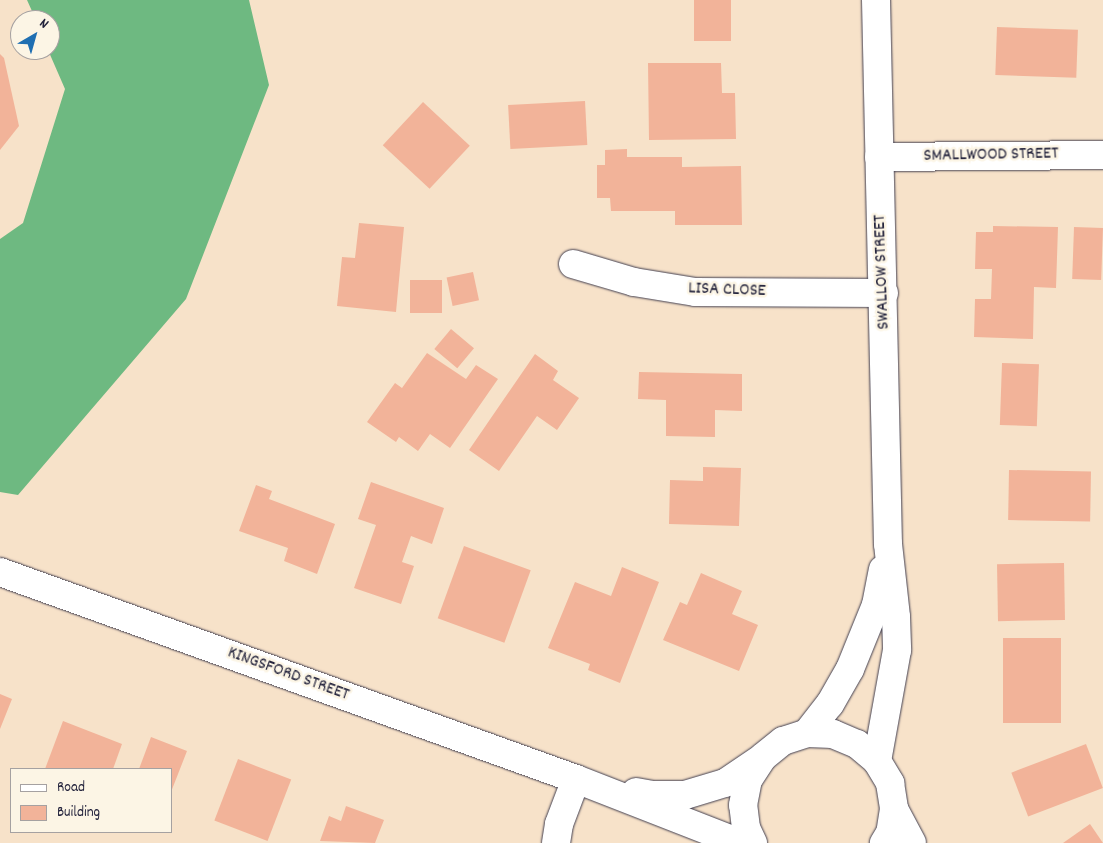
<!DOCTYPE html>
<html>
<head>
<meta charset="utf-8">
<style>
  body { margin:0 }
  #map { position:relative; width:1103px; height:843px; overflow:hidden; background:#f7e2c9; font-family:Dekko,sans-serif }
  div>[style] { position:absolute }
  [style*='--x'] { left:calc(var(--x)*1px); top:calc(var(--y)*1px); width:calc(var(--w)*1px); rotate:calc(var(--a)*1deg) }
  .forest>* { inset:0; background:#6eb981 }
  .building>* { inset:0; background:#f2b399; transform-origin:0 0 }
  .roads { filter:drop-shadow(0 0 1px #423f50) drop-shadow(0 0 1px #423f50) }
  .minor>* { height:28px; margin:-14px; padding:0 14px; transform-origin:14px; border-radius:14px; background:#fff }
  span { translate:-50% -50%; white-space:nowrap; text-align:center; line-height:1.15; -webkit-text-stroke:5px #fcf5e5; paint-order:stroke }
  .street-label { font-size:18px; color:#22223b }
  .legend { position:absolute; left:10px; top:768px; width:162px; height:65px; box-sizing:border-box; background:#fcf5e5; border:1px solid #a5a1a1; margin:0; padding:6px 9px; list-style:none; font-size:15px; color:#22223b }
  .legend li { display:flex; align-items:center; gap:10px; height:25px }
  .legend b { width:25px; border:1px solid #a5a1a1 }
  .north { position:absolute; left:10px; top:10px; width:50px; height:50px; box-sizing:border-box; background:#fcf5e5; border:1px solid #a5a1a1; border-radius:50%; rotate:38deg; font-size:14px; font-weight:700; line-height:20px; text-align:center; color:#22223b }
  .north::after { content:''; display:block; margin:auto; width:18px; height:22px; background:#1f6fb2; clip-path:polygon(50% 0,100% 100%,50% 72%,0 100%) }
</style>
</head>
<body>
<div id="map">
  <div class="forest">
    <div style="clip-path:polygon(27px 0,249px 0,269px 85px,186px 299px,18px 495px,0 492px,0 239px,23px 223px,65px 89px,48px 50px,50px 20px,36px 20px)"></div>
  </div>
  <div class="building">
    <div style="left:694px;top:0;width:37px;height:41px"></div>
    <div style="left:997px;top:27px;width:81px;height:48px;rotate:2deg"></div>
    <div style="clip-path:polygon(0 54px,4px 58px,19px 126px,0 150px)"></div>
    <div style="clip-path:polygon(648px 63px,721px 63px,722px 93px,735px 93px,736px 139px,649px 140px)"></div>
    <div style="left:585px;top:101px;width:44px;height:77px;rotate:87deg"></div>
    <div style="left:423px;top:102px;width:64px;height:59px;rotate:43deg"></div>
    <div style="clip-path:polygon(627px 149px,627px 157px,682px 157px,682px 167px,741px 166px,742px 225px,675px 225px,675px 211px,611px 211px,610px 198px,597px 198px,597px 165px,605px 165px,605px 150px)"></div>
    <div style="clip-path:polygon(359px 223px,404px 227px,396px 312px,337px 306px,342px 257px,355px 258px)"></div>
    <div style="clip-path:polygon(993px 226px,1058px 227px,1056px 288px,1034px 287px,1033px 339px,974px 337px,975px 299px,991px 299px,992px 269px,975px 269px,976px 232px,993px 232px)"></div>
    <div style="left:1074px;top:227px;width:29px;height:52px;rotate:2deg"></div>
    <div style="left:473px;top:272px;width:29px;height:27px;rotate:78deg"></div>
    <div style="left:410px;top:280px;width:32px;height:33px"></div>
    <div style="left:451px;top:329px;width:30px;height:26px;rotate:40deg"></div>
    <div style="clip-path:polygon(427px 353px,466px 379px,476px 365px,498px 379px,450px 448px,430px 434px,418px 451px,399px 437px,396px 442px,367px 422px,395px 383px,402px 388px)"></div>
    <div style="clip-path:polygon(535px 354px,558px 371px,553px 380px,579px 398px,557px 430px,537px 416px,499px 471px,469px 450px)"></div>
    <div style="left:1002px;top:363px;width:37px;height:62px;rotate:2deg"></div>
    <div style="clip-path:polygon(639px 372px,742px 374px,742px 411px,715px 410px,715px 437px,666px 436px,666px 400px,638px 399px)"></div>
    <div style="clip-path:polygon(703px 467px,741px 468px,739px 526px,669px 524px,670px 480px,703px 481px)"></div>
    <div style="left:1009px;top:470px;width:82px;height:50px;rotate:1deg"></div>
    <div style="clip-path:polygon(371px 482px,444px 508px,432px 544px,411px 536px,402px 562px,414px 566px,401px 604px,354px 588px,376px 525px,358px 519px)"></div>
    <div style="clip-path:polygon(256px 485px,272px 491px,269px 499px,335px 524px,317px 574px,284px 561px,288px 548px,239px 531px)"></div>
    <div style="left:464px;top:546px;width:71px;height:77px;rotate:20deg"></div>
    <div style="left:1064px;top:563px;width:57px;height:67px;rotate:89deg"></div>
    <div style="clip-path:polygon(622px 567px,659px 582px,620px 683px,588px 670px,590px 664px,548px 648px,575px 582px,611px 596px)"></div>
    <div style="clip-path:polygon(701px 573px,742px 591px,732px 614px,758px 625px,739px 671px,663px 640px,680px 602px,687px 605px)"></div>
    <div style="left:1003px;top:638px;width:58px;height:85px"></div>
    <div style="clip-path:polygon(0 694px,12px 699px,0 729px)"></div>
    <div style="clip-path:polygon(63px 721px,122px 744px,113px 769px,45px 769px)"></div>
    <div style="clip-path:polygon(151px 737px,187px 751px,171px 792px,171px 769px,139px 769px)"></div>
    <div style="left:1086px;top:744px;width:47px;height:80px;rotate:69deg"></div>
    <div style="left:238px;top:759px;width:57px;height:66px;rotate:21deg"></div>
    <div style="clip-path:polygon(346px 806px,384px 820px,375px 843px,320px 841px,329px 816px,341px 821px)"></div>
    <div style="clip-path:polygon(1090px 824px,1103px 843px,1063px 843px)"></div>
  </div>
  <div class="roads">
    <div class="minor">
      <div style="--x:876;--y:0;--w:544;--a:88.74"></div>
      <div style="--x:888;--y:544;--w:73;--a:83.7"></div>
      <div style="--x:896;--y:617;--w:33;--a:88"></div>
      <div style="--x:897;--y:650;--w:113;--a:100.2"></div>
      <div style="--x:879;--y:157;--w:224;--a:-0.5"></div>
      <div style="--x:573;--y:264;--w:64;--a:16.4"></div>
      <div style="--x:634;--y:282;--w:62;--a:9.3"></div>
      <div style="--x:695;--y:292;--w:189;--a:0.3"></div>
      <div style="--x:0;--y:572;--w:612;--a:19.77"></div>
      <div style="--x:576;--y:779;--w:176;--a:21.3"></div>
      <div style="--x:807;--y:733;--w:37;--a:-52"></div>
      <div style="--x:830;--y:704;--w:40;--a:-60.3"></div>
      <div style="--x:850;--y:669;--w:69;--a:-67.9"></div>
      <div style="--x:876;--y:605;--w:36;--a:-79"></div>
      <div style="--x:636;--y:792;--w:17;--a:10"></div>
      <div style="--x:653;--y:795;--w:32;--a:0"></div>
      <div style="--x:685;--y:795;--w:42;--a:-16.7"></div>
      <div style="--x:725;--y:783;--w:41;--a:-34.1"></div>
      <div style="--x:894;--y:809;--w:38;--a:62"></div>
      <div style="--x:556;--y:843;--w:19;--a:-81"></div>
      <div style="--x:559;--y:824;--w:48;--a:-69.3"></div>
      <div style="--x:753;--y:843;--w:17;--a:-115"></div>
      <div style="--x:746;--y:828;--w:23;--a:-97"></div>
      <div style="--x:743;--y:805;--w:25;--a:-79"></div>
      <div style="--x:748;--y:780;--w:27;--a:-57"></div>
      <div style="--x:763;--y:757;--w:26;--a:-39"></div>
      <div style="--x:783;--y:741;--w:25;--a:-18"></div>
      <div style="--x:807;--y:733;--w:26;--a:2"></div>
      <div style="--x:833;--y:734;--w:26;--a:23"></div>
      <div style="--x:857;--y:744;--w:26;--a:40"></div>
      <div style="--x:877;--y:761;--w:26;--a:59"></div>
      <div style="--x:890;--y:783;--w:26;--a:81"></div>
      <div style="--x:894;--y:809;--w:24;--a:99"></div>
      <div style="--x:890;--y:833;--w:12;--a:121"></div>
    </div>
  </div>
  <div class="street-label">
    <span style="left:991px;top:156px;rotate:-1deg">SMALLWOOD STREET</span>
    <span style="left:883px;top:272px;rotate:-92deg">SWALLOW STREET</span>
    <span style="left:727px;top:291px;rotate:2deg">LISA CLOSE</span>
    <span style="left:288px;top:675px;rotate:20deg">KINGSFORD STREET</span>
  </div>
  <ul class="legend">
  <li><b style="height:6px;background:#fff"></b>Road</li>
  <li><b style="height:14px;background:#f2b399"></b>Building</li>
  </ul>
  <div class="north">N</div>
</div>
</body>
</html>
